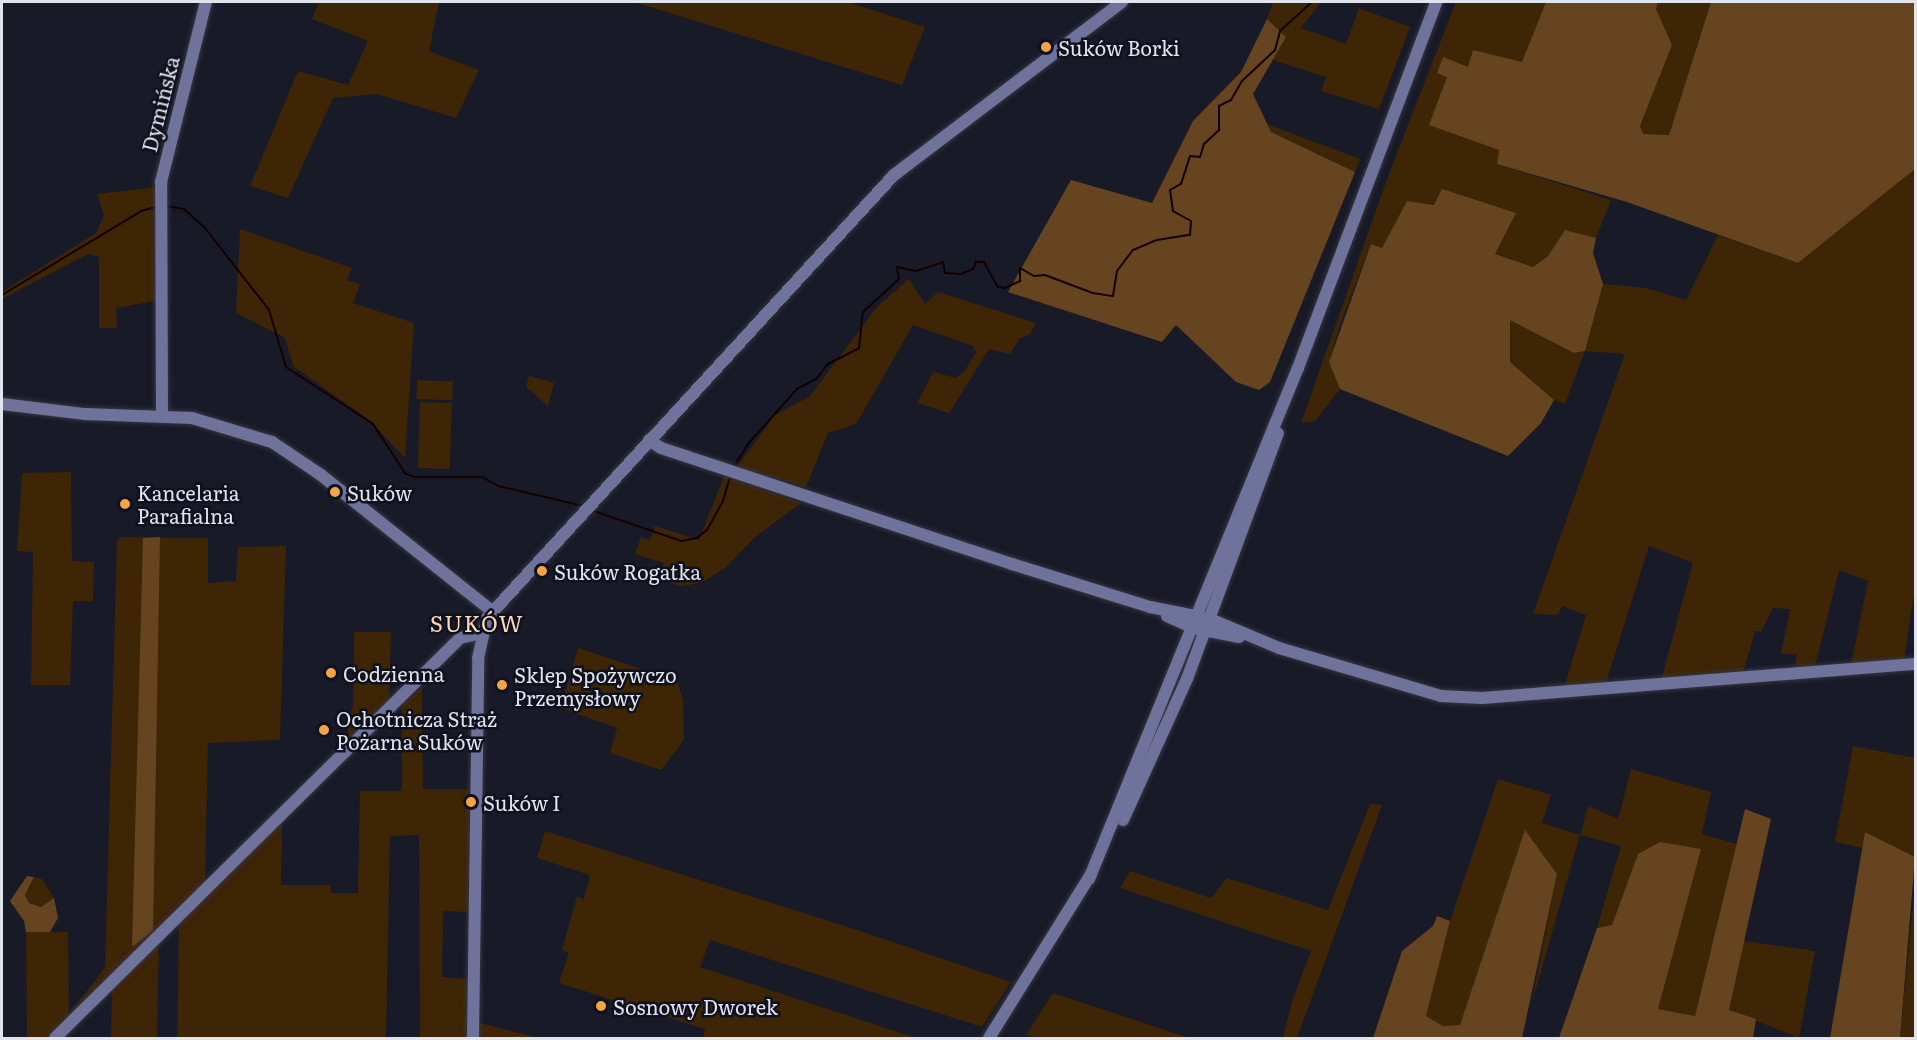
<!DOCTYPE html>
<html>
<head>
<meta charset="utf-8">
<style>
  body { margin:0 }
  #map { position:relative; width:1917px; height:1040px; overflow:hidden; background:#181a28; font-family:Literata,serif }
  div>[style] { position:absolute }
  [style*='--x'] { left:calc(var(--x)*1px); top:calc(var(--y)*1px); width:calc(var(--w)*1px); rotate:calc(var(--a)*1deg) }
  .green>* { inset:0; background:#3e2505; transform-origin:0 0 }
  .forest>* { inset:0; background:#66441f }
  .stream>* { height:2px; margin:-1px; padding:0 1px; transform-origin:1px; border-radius:1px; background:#130000 }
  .roads { filter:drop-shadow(0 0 2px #353641) drop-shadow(0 0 2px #353641) }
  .secondary>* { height:12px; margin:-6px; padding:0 6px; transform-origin:6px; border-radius:6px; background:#6f729b }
  .dots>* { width:16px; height:16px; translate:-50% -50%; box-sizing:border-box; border:3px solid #10111e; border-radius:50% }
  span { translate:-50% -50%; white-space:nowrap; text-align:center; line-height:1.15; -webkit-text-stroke:5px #10111e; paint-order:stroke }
  .poi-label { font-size:20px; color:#e1e3ed }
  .left { translate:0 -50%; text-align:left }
  .street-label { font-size:20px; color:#e1e3ed }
  .quarter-label { font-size:22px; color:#fdd9b7; letter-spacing:1.5px }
  .frame { position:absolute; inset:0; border:3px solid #e1e3ed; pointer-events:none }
</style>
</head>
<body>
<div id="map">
  <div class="green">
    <div style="clip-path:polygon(319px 2px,439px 2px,429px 51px,479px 70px,456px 118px,377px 94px,333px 98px,288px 198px,250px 186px,298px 71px,348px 85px,368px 41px,312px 19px)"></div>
    <div style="clip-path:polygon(634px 2px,848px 2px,925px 27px,902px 85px)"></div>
    <div style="clip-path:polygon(1273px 2px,1321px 2px,1301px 28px,1346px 44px,1359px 8px,1410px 27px,1379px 109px,1321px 91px,1326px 77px,1273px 60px,1286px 37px,1267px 19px)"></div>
    <div style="clip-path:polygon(1456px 2px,1546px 2px,1522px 63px,1473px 51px,1468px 67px,1447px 76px,1500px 150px,1497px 164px,1611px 200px,1596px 238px,1565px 230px,1548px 256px,1533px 267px,1495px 254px,1516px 213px,1407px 202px,1382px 249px,1371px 244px,1340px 325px,1329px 362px,1340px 389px,1315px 421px,1301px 423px,1390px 171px)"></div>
    <div style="clip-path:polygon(1658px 2px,1711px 2px,1669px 135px,1642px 134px,1640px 126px,1672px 45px,1656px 9px)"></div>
    <div style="clip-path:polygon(1267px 124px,1360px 159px,1355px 172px,1271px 132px)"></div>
    <div style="clip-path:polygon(1915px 169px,1916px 581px,1904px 660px,1851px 665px,1868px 581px,1839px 570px,1815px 666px,1794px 669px,1797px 654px,1781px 654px,1790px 609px,1773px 608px,1761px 632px,1755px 631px,1743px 674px,1660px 684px,1693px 563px,1649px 546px,1605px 686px,1564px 688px,1586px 615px,1562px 606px,1558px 615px,1533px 614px,1625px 354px,1585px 351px,1565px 404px,1554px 400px,1510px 362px,1510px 319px,1574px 353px,1585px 351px,1603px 284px,1646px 288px,1686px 300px,1718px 235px,1798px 263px)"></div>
    <div style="clip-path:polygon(156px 187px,156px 301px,116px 308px,117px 328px,99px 328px,99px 257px,88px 254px,2px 299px,2px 292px,96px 233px,104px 215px,97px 194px)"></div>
    <div style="clip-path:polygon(240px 229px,352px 268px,347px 280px,360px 284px,353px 303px,414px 323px,405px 458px,368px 419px,293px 366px,285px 338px,236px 313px)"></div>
    <div style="clip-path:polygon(909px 279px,925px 304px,938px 292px,1036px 323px,1030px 334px,1019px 339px,1010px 354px,989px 349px,949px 413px,917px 403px,933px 372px,956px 378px,964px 372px,976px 352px,973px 346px,913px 325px,856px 424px,828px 433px,806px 487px,737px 467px,775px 415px,810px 396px,877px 307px)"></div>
    <div style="clip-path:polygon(529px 376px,554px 383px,548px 406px,526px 387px)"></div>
    <div style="left:417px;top:380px;width:36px;height:19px;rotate:2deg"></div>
    <div style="left:420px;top:402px;width:32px;height:66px;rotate:2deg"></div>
    <div style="clip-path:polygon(71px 472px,72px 561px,94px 562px,93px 601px,73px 601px,70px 685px,31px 685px,33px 552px,17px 551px,22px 473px)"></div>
    <div style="clip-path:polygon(724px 476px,801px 503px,754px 538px,725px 568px,701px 583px,681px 586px,658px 579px,664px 563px,635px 554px,641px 537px,650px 540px,655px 526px,699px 540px)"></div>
    <div style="clip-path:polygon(121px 537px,208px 538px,208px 583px,236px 581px,238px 547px,286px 546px,280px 740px,208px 743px,205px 886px,50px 1038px,27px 1038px,26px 932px,68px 932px,69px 1015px,105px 967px,117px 541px)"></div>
    <div style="clip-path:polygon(354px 632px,391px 632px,389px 703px,348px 745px,348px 720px,353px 706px)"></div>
    <div style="clip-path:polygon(578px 648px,677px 681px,683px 700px,684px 740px,661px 770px,610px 753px,617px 728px,561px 708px)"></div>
    <div style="clip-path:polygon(422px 687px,423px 789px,469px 789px,469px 912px,443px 911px,442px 977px,468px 979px,468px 1038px,420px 1038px,419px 835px,390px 836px,386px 1037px,395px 1038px,177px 1038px,179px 923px,282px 822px,281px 885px,331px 885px,331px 893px,358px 893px,360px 791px,402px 791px,402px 703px)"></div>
    <div style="clip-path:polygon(1853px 746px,1915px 758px,1915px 857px,1866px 833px,1863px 848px,1835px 842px)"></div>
    <div style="clip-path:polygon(1631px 769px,1711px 792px,1702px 834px,1737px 844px,1695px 1016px,1658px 1009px,1676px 936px,1638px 854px,1612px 925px,1597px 928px,1621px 846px,1580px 835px,1531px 1006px,1557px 874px,1525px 831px,1460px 1025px,1443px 1026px,1426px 1016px,1450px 921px,1498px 779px,1551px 795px,1542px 823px,1580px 835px,1588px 806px,1618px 819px)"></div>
    <div style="clip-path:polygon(1370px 804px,1382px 805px,1297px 1038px,1283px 1038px,1292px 1001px,1311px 951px,1120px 888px,1130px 871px,1211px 898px,1227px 878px,1328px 910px)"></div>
    <div style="clip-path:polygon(545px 831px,857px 930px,1011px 982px,982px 1027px,710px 940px,700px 967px,916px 1038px,703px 1038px,705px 1029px,559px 983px,569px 953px,562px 950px,577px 896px,584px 899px,590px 875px,537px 858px)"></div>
    <div style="clip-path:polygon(34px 877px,42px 879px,54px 898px,41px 907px,29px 903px,25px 896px)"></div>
    <div style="clip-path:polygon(1915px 884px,1915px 1038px,1900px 1038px)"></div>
    <div style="clip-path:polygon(1744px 941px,1815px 951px,1799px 1038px,1729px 1010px)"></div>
    <div style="clip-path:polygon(159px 943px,157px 1038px,111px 1038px,112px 989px)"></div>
    <div style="clip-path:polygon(1053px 993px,1189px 1038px,1036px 1038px,1026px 1035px)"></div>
    <div style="clip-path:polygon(480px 1023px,539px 1038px,479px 1038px)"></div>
  </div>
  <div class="forest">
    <div style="clip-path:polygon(1546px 2px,1658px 2px,1656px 9px,1672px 45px,1640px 126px,1643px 134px,1669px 135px,1711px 2px,1915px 2px,1915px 169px,1798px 263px,1627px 202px,1497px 164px,1499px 150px,1429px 125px,1447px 77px,1437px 73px,1443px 57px,1468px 67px,1473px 50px,1522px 62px)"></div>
    <div style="clip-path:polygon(1267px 19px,1286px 37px,1253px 94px,1271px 132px,1355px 172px,1270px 382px,1259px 390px,1236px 382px,1176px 325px,1162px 342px,1008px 292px,1071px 180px,1152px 203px,1193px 121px,1241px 72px)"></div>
    <div style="clip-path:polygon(1442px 189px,1516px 213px,1495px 254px,1533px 267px,1548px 256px,1565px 230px,1596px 238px,1593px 253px,1603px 284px,1585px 351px,1574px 353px,1510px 320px,1510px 362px,1554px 400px,1541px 423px,1508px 456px,1340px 389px,1329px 362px,1371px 244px,1382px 248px,1407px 201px,1434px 205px)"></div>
    <div style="clip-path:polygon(160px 537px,153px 931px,132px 947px,143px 538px)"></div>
    <div style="clip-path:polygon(1745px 809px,1771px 819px,1729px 1010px,1756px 1019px,1753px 1038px,1559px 1038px,1597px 928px,1612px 925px,1638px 854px,1660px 842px,1701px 849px,1658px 1009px,1695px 1016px)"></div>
    <div style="clip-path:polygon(1525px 830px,1557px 874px,1522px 1038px,1373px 1038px,1402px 951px,1433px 926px,1437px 916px,1450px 921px,1426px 1016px,1443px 1026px,1460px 1025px)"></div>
    <div style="clip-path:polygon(1865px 832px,1915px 857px,1900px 1038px,1830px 1038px)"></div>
    <div style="clip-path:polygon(27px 876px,34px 877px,25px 895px,29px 903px,41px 907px,54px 898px,58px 918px,50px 932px,26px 932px,24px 921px,10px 901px)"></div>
  </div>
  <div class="stream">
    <div style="--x:165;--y:206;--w:19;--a:9"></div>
    <div style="--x:184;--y:209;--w:28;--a:42"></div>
    <div style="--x:205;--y:228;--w:104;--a:52"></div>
    <div style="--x:269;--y:310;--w:59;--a:73.4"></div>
    <div style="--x:286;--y:367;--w:104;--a:33.2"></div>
    <div style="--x:373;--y:424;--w:59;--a:56.9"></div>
    <div style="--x:405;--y:473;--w:10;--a:24"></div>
    <div style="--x:414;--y:477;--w:68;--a:0"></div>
    <div style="--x:482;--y:477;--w:18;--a:29"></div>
    <div style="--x:498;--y:486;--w:87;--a:13.2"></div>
    <div style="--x:2;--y:295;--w:162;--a:-31.1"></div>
    <div style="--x:141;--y:211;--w:16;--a:-15"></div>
    <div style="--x:733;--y:468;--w:28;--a:-58"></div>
    <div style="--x:748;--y:444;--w:74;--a:-48.3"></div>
    <div style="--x:797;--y:389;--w:21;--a:-28"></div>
    <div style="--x:816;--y:379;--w:19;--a:-51"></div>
    <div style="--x:828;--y:364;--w:35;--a:-27"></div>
    <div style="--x:859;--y:348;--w:36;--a:-84"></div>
    <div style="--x:863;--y:312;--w:49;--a:-42.5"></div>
    <div style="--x:899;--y:279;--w:12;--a:-99"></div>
    <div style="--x:897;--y:267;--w:19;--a:12"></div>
    <div style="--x:916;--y:271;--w:28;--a:-18"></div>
    <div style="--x:943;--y:262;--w:11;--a:80"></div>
    <div style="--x:945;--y:273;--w:16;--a:4"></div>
    <div style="--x:961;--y:274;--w:13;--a:-23"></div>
    <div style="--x:973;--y:269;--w:8;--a:-67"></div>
    <div style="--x:976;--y:262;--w:8;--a:0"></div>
    <div style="--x:984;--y:262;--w:29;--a:61"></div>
    <div style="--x:998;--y:287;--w:7;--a:8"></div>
    <div style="--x:1005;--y:288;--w:17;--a:-25"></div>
    <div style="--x:1020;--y:281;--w:13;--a:-90"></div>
    <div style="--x:1020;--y:268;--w:16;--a:30"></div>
    <div style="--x:1034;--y:276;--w:11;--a:-5"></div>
    <div style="--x:1045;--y:275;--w:51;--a:20.6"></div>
    <div style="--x:1093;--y:293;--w:20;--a:9"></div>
    <div style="--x:1113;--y:296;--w:25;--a:-81"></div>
    <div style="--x:1117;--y:271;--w:26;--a:-53"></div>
    <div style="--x:1133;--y:250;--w:26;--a:-23"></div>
    <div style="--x:1157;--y:240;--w:33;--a:-9"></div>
    <div style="--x:1190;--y:235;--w:14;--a:-86"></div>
    <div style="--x:1191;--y:221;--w:21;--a:-151"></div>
    <div style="--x:1173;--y:211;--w:21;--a:-98"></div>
    <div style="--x:1170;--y:190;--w:13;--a:-29"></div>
    <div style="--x:1181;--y:184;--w:29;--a:-72"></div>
    <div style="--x:1190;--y:156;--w:10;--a:6"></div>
    <div style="--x:1200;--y:157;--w:14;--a:-73"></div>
    <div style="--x:1204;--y:144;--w:21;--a:-43"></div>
    <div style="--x:1219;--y:130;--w:24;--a:-90"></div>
    <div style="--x:1219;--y:106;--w:13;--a:-27"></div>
    <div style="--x:1231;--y:100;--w:22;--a:-60"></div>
    <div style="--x:1242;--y:81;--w:45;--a:-43.2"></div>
    <div style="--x:1275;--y:50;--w:20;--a:-75"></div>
    <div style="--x:1280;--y:31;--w:43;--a:-42.2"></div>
    <div style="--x:591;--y:510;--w:95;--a:19"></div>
    <div style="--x:681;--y:541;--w:16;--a:-11"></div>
    <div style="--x:697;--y:538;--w:13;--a:-39"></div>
    <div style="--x:707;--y:530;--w:33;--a:-61"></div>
    <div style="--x:723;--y:501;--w:25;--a:-74"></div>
  </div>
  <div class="roads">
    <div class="secondary">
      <div style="--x:2;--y:404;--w:84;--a:6.9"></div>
      <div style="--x:85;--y:414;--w:107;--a:2.1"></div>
      <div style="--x:192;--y:418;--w:84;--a:16.7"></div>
      <div style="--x:272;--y:442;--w:59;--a:34"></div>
      <div style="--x:321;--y:475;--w:218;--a:38.5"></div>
      <div style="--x:162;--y:417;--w:235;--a:-90.2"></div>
      <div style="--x:161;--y:182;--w:186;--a:-76"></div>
      <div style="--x:649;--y:440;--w:14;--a:34"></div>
      <div style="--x:661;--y:448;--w:370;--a:18.3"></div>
      <div style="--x:1012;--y:564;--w:145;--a:17.3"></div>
      <div style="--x:1150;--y:607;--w:61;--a:11.3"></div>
      <div style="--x:1210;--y:619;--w:75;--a:22.8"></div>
      <div style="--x:1279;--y:648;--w:169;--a:16.5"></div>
      <div style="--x:1441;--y:696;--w:41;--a:2.8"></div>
      <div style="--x:1482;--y:698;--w:435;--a:-4.5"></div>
      <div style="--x:1167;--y:616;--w:30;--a:24"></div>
      <div style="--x:1194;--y:628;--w:46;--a:11.3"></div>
      <div style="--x:1123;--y:820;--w:155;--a:-65.6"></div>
      <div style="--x:1187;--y:679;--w:262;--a:-69.7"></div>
      <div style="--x:1089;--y:879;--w:552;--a:-67.76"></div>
      <div style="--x:1298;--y:368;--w:391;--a:-69.3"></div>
      <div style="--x:55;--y:1038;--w:569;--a:-44.64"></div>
      <div style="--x:460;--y:638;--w:22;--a:-13"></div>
      <div style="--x:473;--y:1038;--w:380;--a:-89.2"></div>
      <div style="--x:478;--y:658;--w:41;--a:-77.3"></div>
      <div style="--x:487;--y:618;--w:602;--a:-47.43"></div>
      <div style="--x:894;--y:175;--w:286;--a:-37.2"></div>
      <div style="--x:989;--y:1038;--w:193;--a:-58.1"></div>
    </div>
  </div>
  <div class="dots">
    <div style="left:1046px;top:47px;background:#f5a345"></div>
    <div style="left:335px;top:492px;background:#f5a345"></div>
    <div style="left:125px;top:504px;background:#f5a345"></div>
    <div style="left:542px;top:571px;background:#f5a345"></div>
    <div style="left:331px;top:673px;background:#f5a345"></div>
    <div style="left:502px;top:685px;background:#f5a345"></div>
    <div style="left:324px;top:730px;background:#f5a345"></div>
    <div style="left:471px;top:802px;background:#f5a345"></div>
    <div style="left:601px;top:1006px;background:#f5a345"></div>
  </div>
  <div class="poi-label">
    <span class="left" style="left:1058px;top:47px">Suków Borki</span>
    <span class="left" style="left:137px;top:504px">Kancelaria<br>Parafialna</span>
    <span class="left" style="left:347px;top:492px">Suków</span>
    <span class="left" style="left:554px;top:571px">Suków Rogatka</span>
    <span class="left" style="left:343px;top:673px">Codzienna</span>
    <span class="left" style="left:514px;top:686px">Sklep Spożywczo<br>Przemysłowy</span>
    <span class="left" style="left:336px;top:730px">Ochotnicza Straż<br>Pożarna Suków</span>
    <span class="left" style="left:483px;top:802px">Suków I</span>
    <span class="left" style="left:613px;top:1006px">Sosnowy Dworek</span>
  </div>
  <div class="street-label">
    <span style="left:160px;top:104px;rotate:-76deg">Dymińska</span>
  </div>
  <div class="quarter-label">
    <span style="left:477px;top:623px">SUKÓW</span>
  </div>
  <div class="frame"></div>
</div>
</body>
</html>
